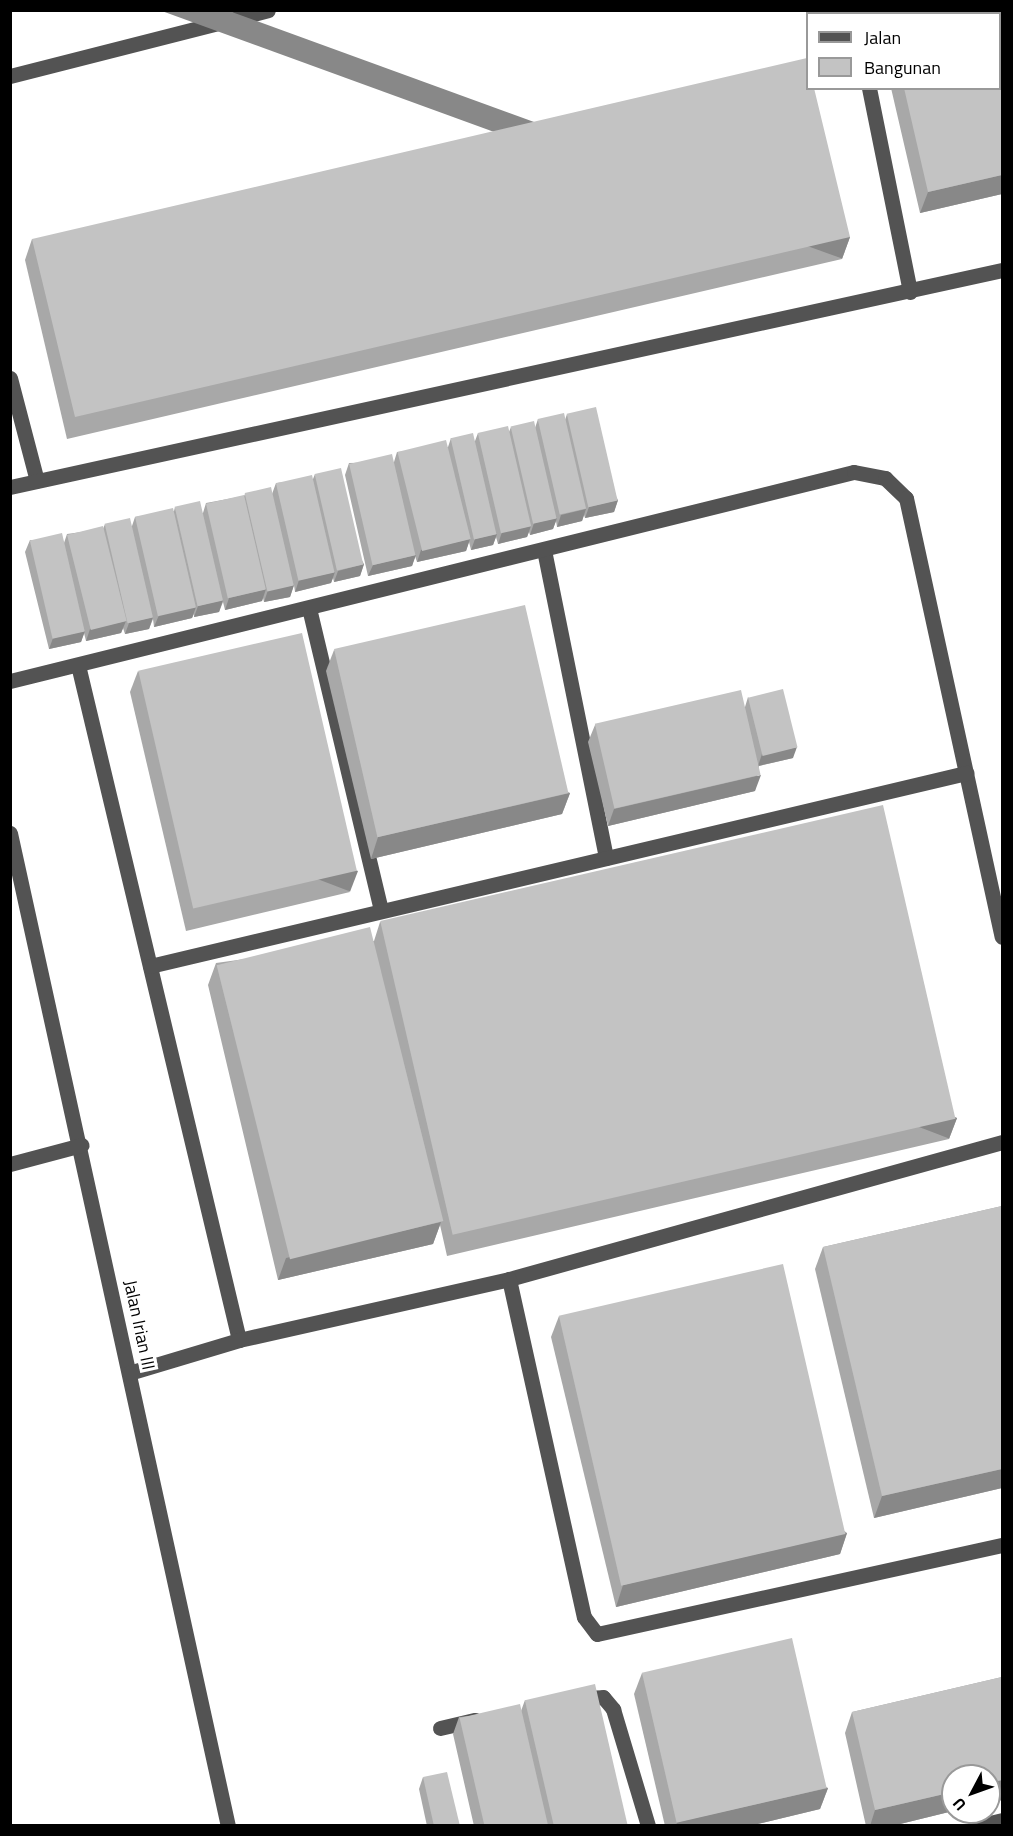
<!DOCTYPE html>
<html>
<head>
<meta charset="utf-8">
<style>
  body { margin:0 }
  #map { position:relative; width:1013px; height:1836px; overflow:hidden; background:#fff; font-family:"Titillium Web",sans-serif }
  div>[style] { position:absolute }
  [style*='--x'] { left:calc(var(--x)*1px); top:calc(var(--y)*1px); width:calc(var(--w)*1px); rotate:calc(var(--a)*1deg) }
  .minor>* { height:15px; margin:-7.5px; padding:0 7.5px; transform-origin:7.5px; border-radius:7.5px; background:#535353 }
  .wall>* { inset:0; background:#a8a8a8 }
  .shaded-wall>* { inset:0; background:#888; transform-origin:0 0 }
  .building>* { inset:0; background:#c3c3c3; transform-origin:0 0 }
  span { translate:-50% -50%; white-space:nowrap; text-align:center; line-height:1.15; -webkit-text-stroke:6px #fff; paint-order:stroke }
  .street-label { font-size:18px; color:#000 }
  .frame { position:absolute; inset:0; border:12px solid #000; pointer-events:none }
  .legend { position:absolute; left:806px; top:12px; width:195px; height:78px; box-sizing:border-box; background:#fff; border:2px solid #999; margin:0; padding:8px 10px; list-style:none; font-size:18px; color:#000 }
  .legend li { display:flex; align-items:center; gap:12px; height:30px }
  .legend b { width:30px; border:2px solid #999 }
  .north { position:absolute; left:941px; top:1764px; width:60px; height:60px; box-sizing:border-box; background:#fff; border:2px solid #999; border-radius:50%; rotate:229deg; font-size:16px; font-weight:700; line-height:24px; text-align:center; color:#000 }
  .north::after { content:''; display:block; margin:auto; width:21px; height:27px; background:#000; clip-path:polygon(50% 0,100% 100%,50% 72%,0 100%) }
</style>
</head>
<body>
<div id="map">
  <div class="minor">
    <div style="--x:854;--y:10;--w:4;--a:76"></div>
    <div style="--x:10;--y:76;--w:266;--a:-14.3"></div>
    <div style="--x:869;--y:88;--w:208;--a:78.6"></div>
    <div style="--x:10;--y:378;--w:106;--a:75.3"></div>
    <div style="--x:10;--y:487;--w:1015;--a:-12.34"></div>
    <div style="--x:544;--y:550;--w:314;--a:78.6"></div>
    <div style="--x:309;--y:608;--w:311;--a:76.6"></div>
    <div style="--x:78;--y:665;--w:694;--a:76.58"></div>
    <div style="--x:239;--y:1340;--w:277;--a:-12.7"></div>
    <div style="--x:509;--y:1279;--w:512;--a:-15.53"></div>
    <div style="--x:10;--y:681;--w:869;--a:-13.91"></div>
    <div style="--x:854;--y:472;--w:32;--a:11"></div>
    <div style="--x:885;--y:478;--w:29;--a:44"></div>
    <div style="--x:906;--y:498;--w:449;--a:77.7"></div>
    <div style="--x:10;--y:833;--w:1017;--a:77.62"></div>
    <div style="--x:150;--y:966;--w:839;--a:-13.31"></div>
    <div style="--x:10;--y:1164;--w:74;--a:-14.8"></div>
    <div style="--x:509;--y:1279;--w:346;--a:77.5"></div>
    <div style="--x:584;--y:1617;--w:21;--a:53"></div>
    <div style="--x:597;--y:1634;--w:415;--a:-12.4"></div>
    <div style="--x:129;--y:1373;--w:115;--a:-16.7"></div>
    <div style="--x:578;--y:1698;--w:25;--a:-2"></div>
    <div style="--x:603;--y:1697;--w:16;--a:50"></div>
    <div style="--x:613;--y:1709;--w:122;--a:73.3"></div>
    <div style="--x:440;--y:1728;--w:36;--a:-13"></div>
    <div style="--x:977;--y:1826;--w:26;--a:-13"></div>
  </div>
  <div class="wall">
    <div style="clip-path:polygon(872px 10px,1002px 10px,1002px 194px,920px 213px,891px 88px,999px 88px,999px 14px,873px 14px)"></div>
    <div style="clip-path:polygon(850px 237px,842px 259px,67px 439px,25px 260px,32px 239px)"></div>
    <div style="clip-path:polygon(567px 414px,618px 500px,614px 512px,585px 518px,584px 515px,582px 521px,557px 527px,556px 521px,553px 529px,530px 535px,529px 532px,527px 537px,498px 544px,496px 537px,493px 545px,471px 550px,469px 542px,466px 551px,417px 562px,415px 556px,412px 566px,368px 576px,345px 475px,349px 463px,394px 462px,397px 452px,448px 447px,451px 438px,475px 441px,478px 433px,509px 432px,511px 427px,535px 428px,538px 419px,565px 420px)"></div>
    <div style="clip-path:polygon(315px 474px,364px 564px,360px 576px,334px 582px,333px 578px,331px 583px,295px 592px,294px 585px,290px 597px,264px 602px,263px 598px,262px 601px,225px 610px,223px 602px,219px 612px,194px 617px,194px 614px,192px 618px,154px 627px,153px 619px,149px 629px,125px 634px,123px 628px,121px 633px,86px 641px,84px 633px,81px 642px,49px 649px,25px 552px,30px 540px,64px 543px,67px 534px,103px 529px,105px 524px,132px 526px,135px 517px,174px 511px,175px 507px,203px 513px,206px 503px,244px 496px,245px 494px,272px 494px,276px 483px,313px 479px)"></div>
    <div style="clip-path:polygon(334px 650px,570px 793px,562px 814px,371px 859px,326px 671px)"></div>
    <div style="clip-path:polygon(138px 671px,350px 892px,186px 931px,130px 692px)"></div>
    <div style="clip-path:polygon(748px 697px,793px 758px,759px 766px,755px 791px,608px 826px,588px 742px,595px 725px,745px 707px)"></div>
    <div style="clip-path:polygon(380px 922px,957px 1118px,949px 1139px,447px 1256px,440px 1225px,433px 1244px,278px 1280px,208px 985px,216px 963px,374px 941px)"></div>
    <div style="clip-path:polygon(1002px 1206px,1002px 1488px,874px 1518px,815px 1269px,823px 1247px)"></div>
    <div style="clip-path:polygon(559px 1316px,847px 1533px,840px 1554px,616px 1607px,551px 1337px)"></div>
    <div style="clip-path:polygon(642px 1673px,828px 1788px,820px 1809px,749px 1826px,665px 1826px,634px 1694px)"></div>
    <div style="clip-path:polygon(1002px 1677px,1002px 1800px,989px 1803px,989px 1776px,953px 1776px,953px 1811px,892px 1826px,866px 1826px,845px 1733px,852px 1712px)"></div>
    <div style="clip-path:polygon(525px 1700px,629px 1826px,474px 1826px,453px 1734px,459px 1717px,521px 1711px)"></div>
    <div style="clip-path:polygon(423px 1777px,460px 1826px,427px 1826px,419px 1789px)"></div>
  </div>
  <div class="shaded-wall">
    <div style="clip-path:polygon(1002px 175px,1002px 194px,920px 213px,928px 192px)"></div>
    <div style="left:850px;top:237px;width:23px;height:796px;rotate:110deg"></div>
    <div style="clip-path:polygon(618px 500px,614px 512px,585px 518px,589px 507px)"></div>
    <div style="clip-path:polygon(586px 509px,582px 521px,557px 527px,561px 515px)"></div>
    <div style="clip-path:polygon(557px 518px,553px 529px,530px 535px,534px 523px)"></div>
    <div style="clip-path:polygon(531px 526px,527px 537px,498px 544px,502px 532px)"></div>
    <div style="clip-path:polygon(497px 534px,493px 545px,471px 550px,475px 539px)"></div>
    <div style="clip-path:polygon(470px 539px,466px 551px,417px 562px,421px 550px)"></div>
    <div style="clip-path:polygon(416px 555px,412px 566px,368px 576px,373px 565px)"></div>
    <div style="clip-path:polygon(364px 564px,360px 576px,334px 582px,338px 571px)"></div>
    <div style="clip-path:polygon(335px 572px,331px 583px,295px 592px,299px 580px)"></div>
    <div style="clip-path:polygon(294px 585px,290px 597px,264px 602px,268px 590px)"></div>
    <div style="clip-path:polygon(266px 589px,262px 601px,225px 610px,229px 598px)"></div>
    <div style="clip-path:polygon(223px 600px,219px 612px,194px 617px,198px 606px)"></div>
    <div style="clip-path:polygon(196px 607px,192px 618px,154px 627px,159px 615px)"></div>
    <div style="clip-path:polygon(153px 617px,149px 629px,125px 634px,129px 623px)"></div>
    <div style="clip-path:polygon(126px 621px,121px 633px,86px 641px,90px 629px)"></div>
    <div style="clip-path:polygon(85px 631px,81px 642px,49px 649px,53px 638px)"></div>
    <div style="clip-path:polygon(797px 747px,793px 758px,758px 766px,762px 754px)"></div>
    <div style="clip-path:polygon(761px 775px,755px 791px,608px 826px,614px 809px)"></div>
    <div style="clip-path:polygon(570px 793px,562px 814px,371px 859px,378px 837px)"></div>
    <div style="left:358px;top:871px;width:22px;height:169px;rotate:111deg"></div>
    <div style="left:957px;top:1118px;width:22px;height:515px;rotate:111deg"></div>
    <div style="clip-path:polygon(441px 1222px,433px 1244px,278px 1280px,286px 1258px)"></div>
    <div style="clip-path:polygon(1002px 1469px,1002px 1488px,874px 1518px,882px 1496px)"></div>
    <div style="clip-path:polygon(847px 1533px,840px 1554px,616px 1607px,623px 1585px)"></div>
    <div style="clip-path:polygon(1002px 1780px,1002px 1800px,989px 1803px,989px 1783px)"></div>
    <div style="clip-path:polygon(828px 1788px,820px 1809px,749px 1826px,676px 1826px,677px 1822px)"></div>
    <div style="clip-path:polygon(953px 1792px,953px 1811px,892px 1826px,870px 1826px,875px 1810px)"></div>
  </div>
  <div class="building">
    <div style="clip-path:polygon(885px 10px,1002px 10px,1002px 175px,928px 192px,904px 88px,999px 88px,999px 14px,886px 14px)"></div>
    <div style="clip-path:polygon(807px 58px,807px 88px,814px 88px,850px 237px,75px 417px,32px 239px)"></div>
    <div style="left:596px;top:407px;width:96px;height:30px;rotate:77deg"></div>
    <div style="left:564px;top:413px;width:98px;height:27px;rotate:77deg"></div>
    <div style="left:534px;top:421px;width:100px;height:24px;rotate:77deg"></div>
    <div style="left:508px;top:426px;width:103px;height:31px;rotate:77deg"></div>
    <div style="left:473px;top:433px;width:104px;height:23px;rotate:77deg"></div>
    <div style="left:446px;top:440px;width:102px;height:50px;rotate:76deg"></div>
    <div style="left:392px;top:454px;width:104px;height:44px;rotate:77deg"></div>
    <div style="left:341px;top:468px;width:99px;height:27px;rotate:77deg"></div>
    <div style="left:312px;top:475px;width:100px;height:37px;rotate:77deg"></div>
    <div style="left:271px;top:487px;width:101px;height:27px;rotate:77deg"></div>
    <div style="left:244px;top:495px;width:97px;height:39px;rotate:77deg"></div>
    <div style="left:200px;top:501px;width:102px;height:26px;rotate:77deg"></div>
    <div style="left:173px;top:508px;width:102px;height:39px;rotate:77deg"></div>
    <div style="left:130px;top:518px;width:102px;height:26px;rotate:77deg"></div>
    <div style="left:103px;top:526px;width:98px;height:37px;rotate:76deg"></div>
    <div style="left:62px;top:533px;width:101px;height:33px;rotate:77deg"></div>
    <div style="left:525px;top:605px;width:193px;height:196px;rotate:77deg"></div>
    <div style="left:302px;top:633px;width:244px;height:168px;rotate:77deg"></div>
    <div style="left:783px;top:689px;width:60px;height:36px;rotate:76deg"></div>
    <div style="left:741px;top:690px;width:87px;height:150px;rotate:77deg"></div>
    <div style="left:883px;top:805px;width:322px;height:516px;rotate:77deg"></div>
    <div style="left:370px;top:927px;width:303px;height:158px;rotate:76deg"></div>
    <div style="clip-path:polygon(1002px 1206px,1002px 1469px,882px 1496px,823px 1247px)"></div>
    <div style="left:783px;top:1264px;width:277px;height:230px;rotate:77deg"></div>
    <div style="left:792px;top:1638px;width:154px;height:154px;rotate:77deg"></div>
    <div style="clip-path:polygon(1002px 1677px,1002px 1780px,989px 1783px,989px 1776px,953px 1776px,953px 1792px,875px 1810px,852px 1712px)"></div>
    <div style="left:595px;top:1684px;width:146px;height:72px;rotate:77deg"></div>
    <div style="left:520px;top:1704px;width:125px;height:62px;rotate:77deg"></div>
    <div style="clip-path:polygon(447px 1772px,460px 1826px,434px 1826px,423px 1777px)"></div>
  </div>
  <div class="street-label">
    <span style="left:139px;top:1325px;rotate:78deg">Jalan Irian III</span>
  </div>
  <div class="frame"></div>
  <ul class="legend">
  <li><b style="height:8px;background:#535353"></b>Jalan</li>
  <li><b style="height:16px;background:#c3c3c3"></b>Bangunan</li>
  </ul>
  <div class="north">U</div>
</div>
</body>
</html>
